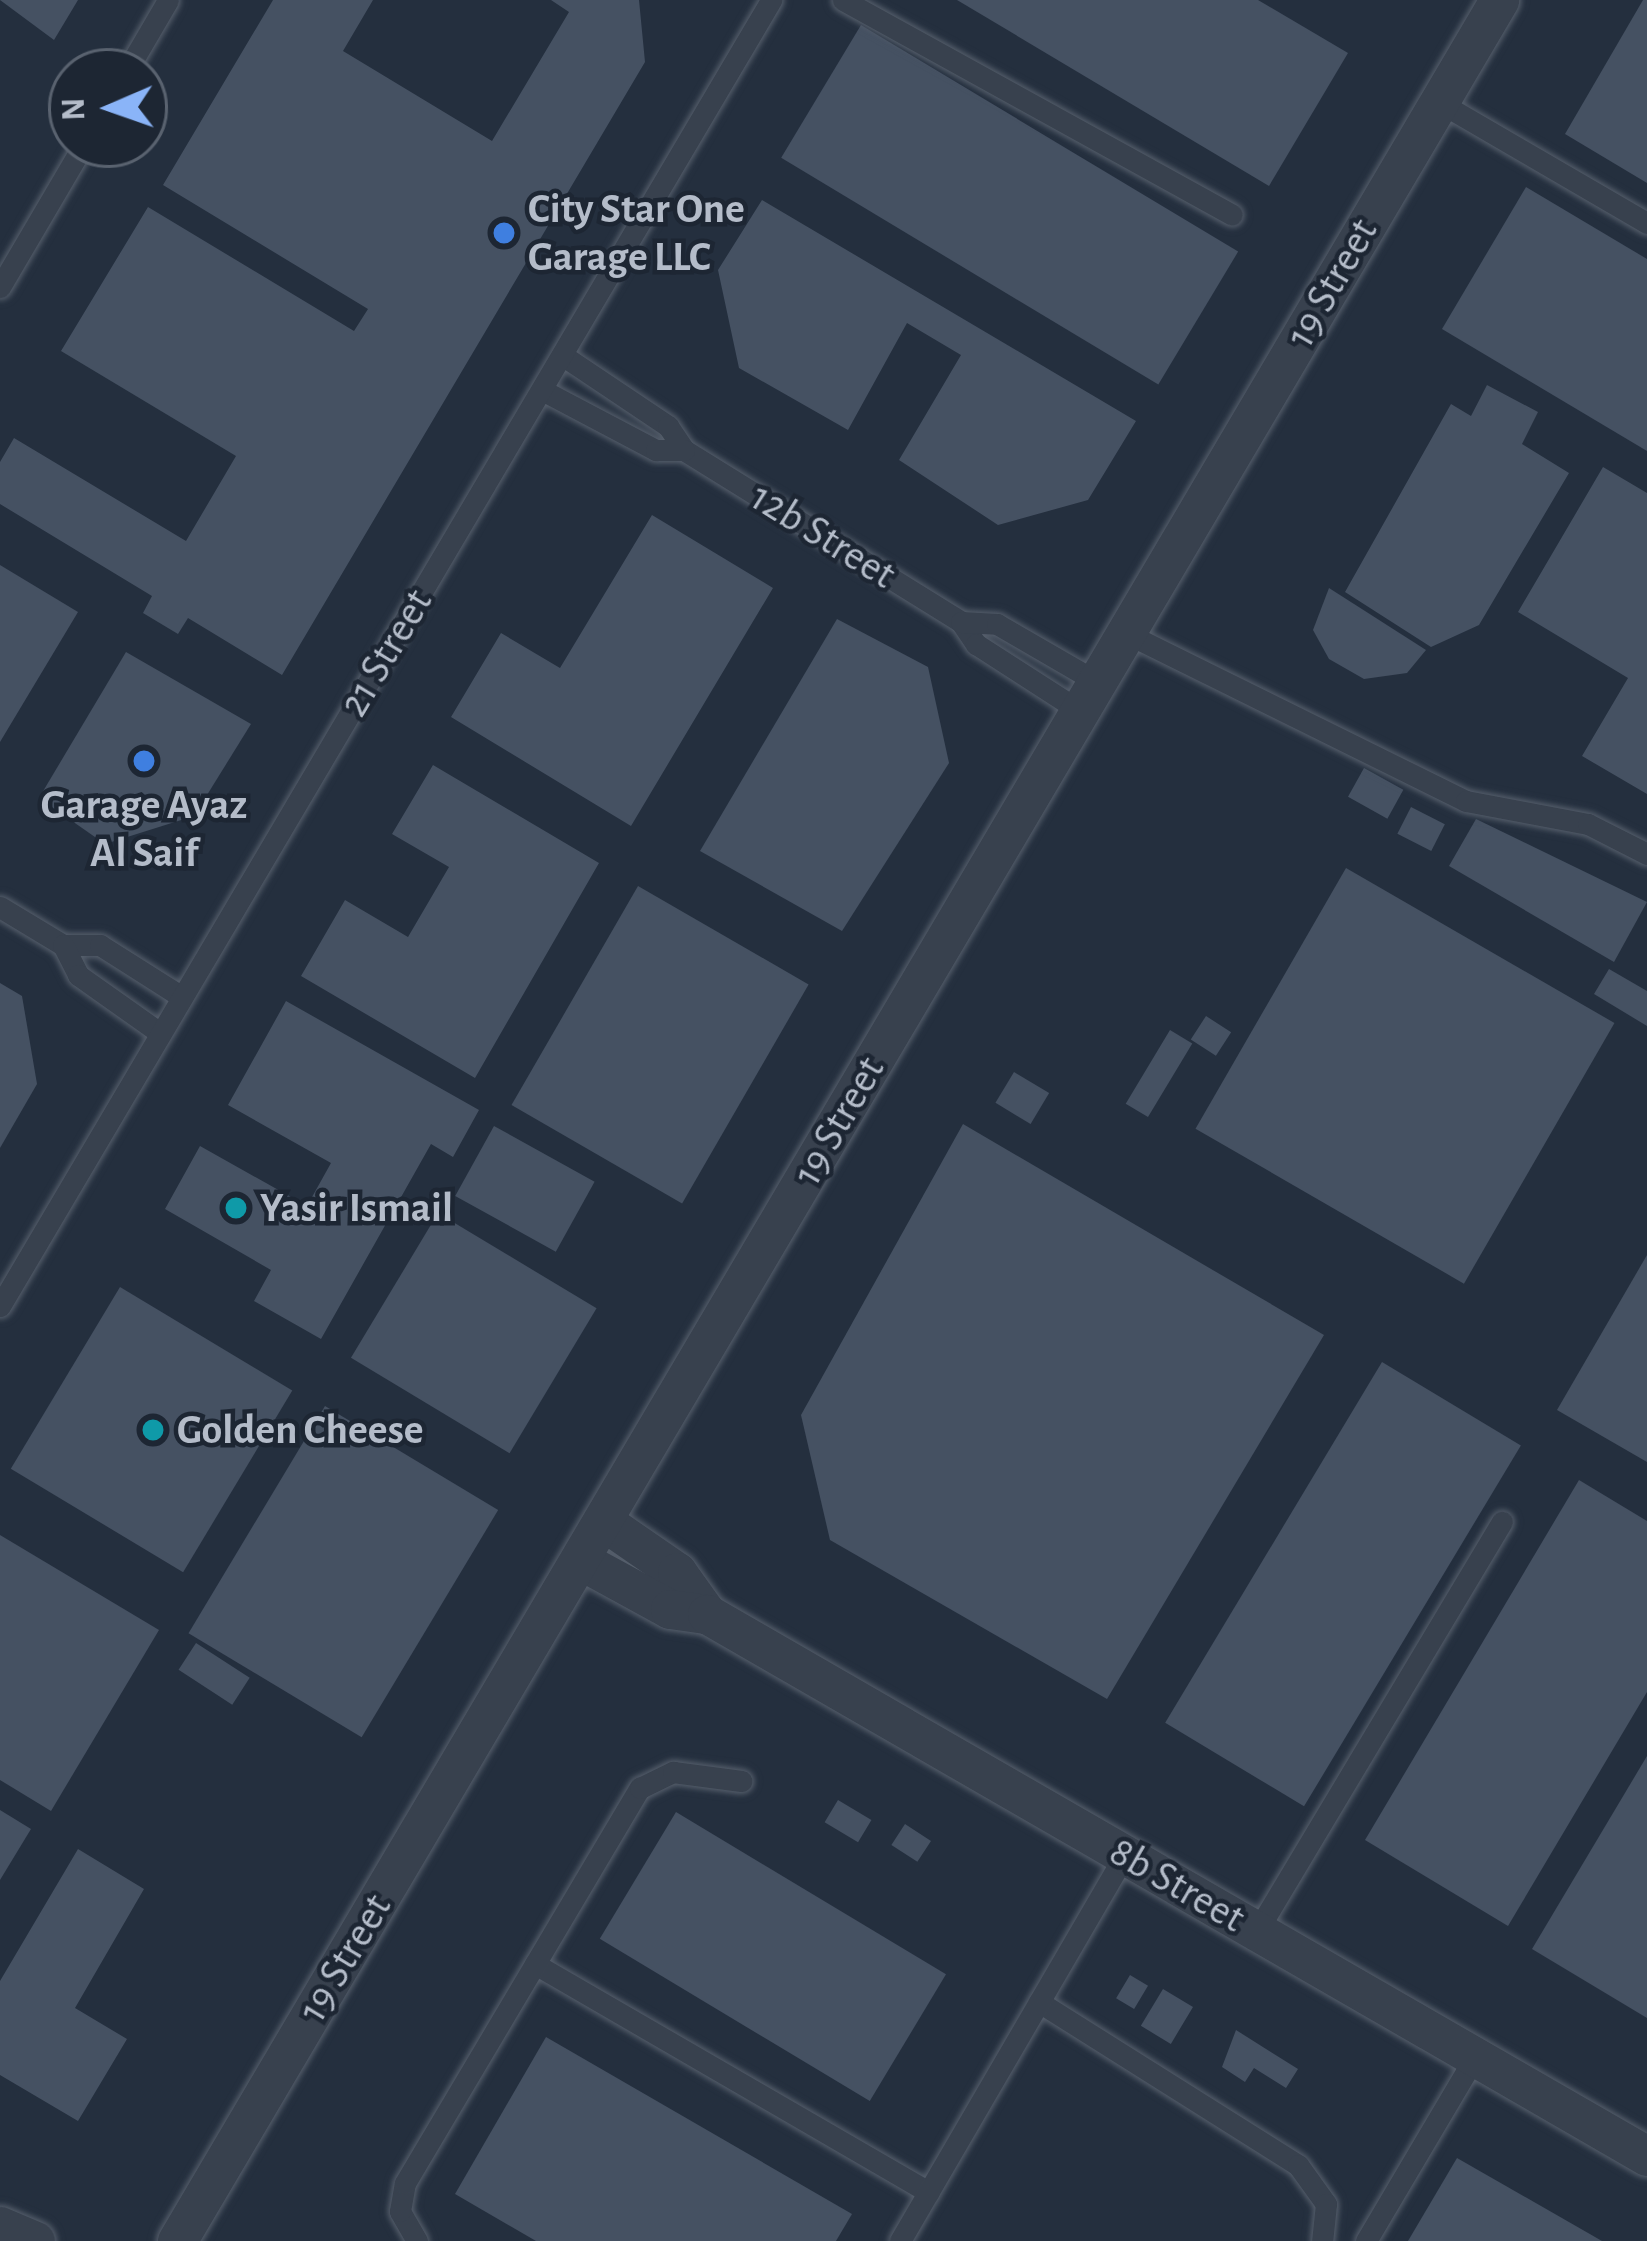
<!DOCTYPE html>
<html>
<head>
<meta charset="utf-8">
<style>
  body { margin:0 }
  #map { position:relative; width:1647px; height:2241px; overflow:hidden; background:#242f3e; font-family:"Alegreya Sans",sans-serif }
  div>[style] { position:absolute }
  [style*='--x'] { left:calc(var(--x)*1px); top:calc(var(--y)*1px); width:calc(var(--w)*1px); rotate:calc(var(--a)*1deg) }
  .building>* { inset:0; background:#455162; transform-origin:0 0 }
  .roads { filter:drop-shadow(0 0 3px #565f6c) drop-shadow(0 0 3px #565f6c) }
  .service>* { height:21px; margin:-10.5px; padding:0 10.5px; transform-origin:10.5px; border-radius:10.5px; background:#38414e }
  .minor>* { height:39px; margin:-19.5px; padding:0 19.5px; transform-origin:19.5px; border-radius:19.5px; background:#38414e }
  .dots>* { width:33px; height:33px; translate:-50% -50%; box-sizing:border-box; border:6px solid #1d2633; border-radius:50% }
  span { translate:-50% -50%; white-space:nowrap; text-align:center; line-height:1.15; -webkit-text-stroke:9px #1d2633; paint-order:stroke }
  .poi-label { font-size:42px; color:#b4bcc9; font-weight:700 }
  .left { translate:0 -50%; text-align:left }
  .street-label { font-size:42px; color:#b4bcc9 }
  .north { position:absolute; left:48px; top:48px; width:120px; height:120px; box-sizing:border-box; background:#1d2633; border:3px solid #59626f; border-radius:50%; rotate:268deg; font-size:33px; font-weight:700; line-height:48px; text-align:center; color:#b4bcc9 }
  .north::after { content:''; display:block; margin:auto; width:42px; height:54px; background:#8ab4f8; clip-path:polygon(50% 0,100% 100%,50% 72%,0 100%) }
</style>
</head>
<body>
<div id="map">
  <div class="building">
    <div style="clip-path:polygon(0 0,78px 0,54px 40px)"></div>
    <div style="clip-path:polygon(273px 0,373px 0,343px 51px,492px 141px,569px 12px,551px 0,639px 0,645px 62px,282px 675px,188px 618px,178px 634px,143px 613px,152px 596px,0 504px,0 462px,14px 438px,186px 541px,236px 456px,61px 351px,148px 207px,354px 331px,368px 309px,163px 185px)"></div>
    <div style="clip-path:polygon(957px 0,1258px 0,1348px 53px,1269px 186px)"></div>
    <div style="clip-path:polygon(1643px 0,1647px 0,1647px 183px,1565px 134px)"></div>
    <div style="left:861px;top:25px;width:440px;height:155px;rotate:31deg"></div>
    <div style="clip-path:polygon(1526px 187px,1647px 259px,1647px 451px,1442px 329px)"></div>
    <div style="clip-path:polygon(762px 200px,1136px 421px,1088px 500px,998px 525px,899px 460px,961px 355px,907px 323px,848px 430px,739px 368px,718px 270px)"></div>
    <div style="clip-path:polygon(1487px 385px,1538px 412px,1522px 444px,1569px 473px,1479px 625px,1431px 647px,1345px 592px,1451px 404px,1471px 416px)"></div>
    <div style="clip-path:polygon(1603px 467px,1647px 493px,1647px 794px,1582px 756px,1628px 678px,1518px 612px)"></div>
    <div style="clip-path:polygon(652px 515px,773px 588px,631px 826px,451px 717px,501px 633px,560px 668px)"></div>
    <div style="clip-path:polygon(0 565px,78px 612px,0 742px)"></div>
    <div style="clip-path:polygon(1329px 588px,1426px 650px,1407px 673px,1364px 679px,1329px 659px,1313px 630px)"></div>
    <div style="clip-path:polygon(837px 619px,928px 667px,949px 763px,842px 931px,700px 851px)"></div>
    <div style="clip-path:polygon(126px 652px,251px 724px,194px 816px,105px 844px,39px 798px)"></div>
    <div style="clip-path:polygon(433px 765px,599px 863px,475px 1078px,301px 976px,345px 900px,408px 937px,449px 867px,392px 834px)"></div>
    <div style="left:1364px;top:768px;width:45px;height:33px;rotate:29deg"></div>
    <div style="left:1411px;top:807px;width:38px;height:30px;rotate:27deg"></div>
    <div style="clip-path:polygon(1476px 819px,1647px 902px,1614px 962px,1449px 866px)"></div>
    <div style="left:1346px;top:868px;width:310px;height:301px;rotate:30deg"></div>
    <div style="left:638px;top:886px;width:197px;height:253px;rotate:30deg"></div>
    <div style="clip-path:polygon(1609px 969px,1647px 991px,1647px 1026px,1594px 994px)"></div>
    <div style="clip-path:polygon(0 983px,22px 996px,37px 1084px,0 1148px)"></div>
    <div style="clip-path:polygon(286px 1001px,479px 1110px,453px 1157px,431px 1144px,321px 1339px,254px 1301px,271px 1270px,165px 1209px,200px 1146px,307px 1206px,331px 1163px,228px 1105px)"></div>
    <div style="left:1206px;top:1016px;width:30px;height:28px;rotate:33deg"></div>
    <div style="left:1170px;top:1030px;width:26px;height:86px;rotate:31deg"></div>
    <div style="left:1014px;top:1072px;width:41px;height:36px;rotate:31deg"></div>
    <div style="clip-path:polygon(963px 1124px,1324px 1335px,1107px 1699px,830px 1540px,801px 1415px)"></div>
    <div style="left:494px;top:1126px;width:115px;height:80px;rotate:29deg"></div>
    <div style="left:438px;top:1213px;width:185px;height:169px;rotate:31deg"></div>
    <div style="clip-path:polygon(1647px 1255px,1647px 1462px,1557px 1410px)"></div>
    <div style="left:120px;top:1287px;width:201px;height:212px;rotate:31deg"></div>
    <div style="left:1382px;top:1362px;width:162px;height:421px;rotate:31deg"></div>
    <div style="left:325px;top:1406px;width:202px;height:265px;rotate:31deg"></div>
    <div style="clip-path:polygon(1579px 1480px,1647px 1521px,1647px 1692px,1508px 1926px,1365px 1840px)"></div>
    <div style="clip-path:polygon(0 1535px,159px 1630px,51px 1811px,0 1780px)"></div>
    <div style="left:196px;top:1643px;width:64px;height:32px;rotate:33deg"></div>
    <div style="clip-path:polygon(1647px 1756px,1647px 2018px,1532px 1949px)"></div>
    <div style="left:838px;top:1800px;width:39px;height:26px;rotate:31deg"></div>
    <div style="clip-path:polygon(0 1810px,31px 1829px,0 1880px)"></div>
    <div style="left:676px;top:1812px;width:315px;height:148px;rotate:31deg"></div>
    <div style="left:905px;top:1824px;width:31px;height:25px;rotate:33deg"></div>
    <div style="clip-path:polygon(78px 1849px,144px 1889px,75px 2008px,127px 2039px,78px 2121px,0 2075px,0 1981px)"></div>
    <div style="left:1130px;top:1975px;width:21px;height:27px;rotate:31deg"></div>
    <div style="left:1163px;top:1989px;width:35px;height:43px;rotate:31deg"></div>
    <div style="clip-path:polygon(1236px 2030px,1298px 2069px,1286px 2088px,1254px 2068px,1245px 2082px,1222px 2067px)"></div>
    <div style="clip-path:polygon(546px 2037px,852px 2214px,836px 2241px,536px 2241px,455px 2194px)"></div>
    <div style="clip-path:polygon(1457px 2158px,1602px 2241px,1408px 2241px)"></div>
  </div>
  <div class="roads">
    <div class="service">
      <div style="--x:843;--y:0;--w:444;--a:28.9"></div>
      <div style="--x:126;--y:72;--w:83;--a:-59.7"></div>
      <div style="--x:1439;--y:102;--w:241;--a:30.2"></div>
      <div style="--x:0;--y:287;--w:166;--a:-59.6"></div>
      <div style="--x:562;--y:355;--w:128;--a:33.8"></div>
      <div style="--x:668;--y:426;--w:29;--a:56"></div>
      <div style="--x:684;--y:450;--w:326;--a:31.8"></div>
      <div style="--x:961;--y:622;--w:27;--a:56"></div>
      <div style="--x:976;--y:644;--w:124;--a:32.8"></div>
      <div style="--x:542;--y:390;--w:129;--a:27.8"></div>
      <div style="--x:656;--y:450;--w:28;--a:0"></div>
      <div style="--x:961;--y:622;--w:36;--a:3"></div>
      <div style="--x:997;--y:624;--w:116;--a:30.1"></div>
      <div style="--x:1126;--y:633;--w:379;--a:26.3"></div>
      <div style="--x:1466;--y:801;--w:124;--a:10.7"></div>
      <div style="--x:1588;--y:824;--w:66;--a:27"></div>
      <div style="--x:0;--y:907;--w:74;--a:31.1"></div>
      <div style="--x:63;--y:945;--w:37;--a:0"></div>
      <div style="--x:100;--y:945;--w:97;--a:32.4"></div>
      <div style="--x:63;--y:945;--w:34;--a:63"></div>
      <div style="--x:78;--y:975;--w:100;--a:35.3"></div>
      <div style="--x:0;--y:1306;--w:1517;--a:-59.44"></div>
      <div style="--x:1257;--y:1931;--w:477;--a:-59.1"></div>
      <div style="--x:535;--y:1964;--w:455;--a:30.1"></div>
      <div style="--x:1039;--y:2002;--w:306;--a:32.2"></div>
      <div style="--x:1298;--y:2165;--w:48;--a:54.3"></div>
      <div style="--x:1326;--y:2204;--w:37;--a:96"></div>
      <div style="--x:417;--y:2241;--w:34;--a:-120"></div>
      <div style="--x:400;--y:2211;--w:28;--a:-80"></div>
      <div style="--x:405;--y:2183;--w:460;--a:-59.3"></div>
      <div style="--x:640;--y:1788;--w:37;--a:-26"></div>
      <div style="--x:673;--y:1772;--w:69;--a:7.5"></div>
      <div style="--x:900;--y:2241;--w:447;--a:-59.8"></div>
      <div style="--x:1366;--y:2241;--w:214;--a:-59.4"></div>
    </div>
    <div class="minor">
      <div style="--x:603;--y:1521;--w:90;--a:34.6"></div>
      <div style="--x:677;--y:1572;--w:52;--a:54.5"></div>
      <div style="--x:580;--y:1560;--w:102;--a:28.6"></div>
      <div style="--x:670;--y:1609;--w:37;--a:8"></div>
      <div style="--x:707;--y:1614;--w:1085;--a:29.97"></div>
      <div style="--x:0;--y:2226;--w:38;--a:23"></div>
      <div style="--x:177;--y:2241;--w:2602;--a:-59.46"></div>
    </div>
  </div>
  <div class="dots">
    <div style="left:504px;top:233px;background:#3f7fe0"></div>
    <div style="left:144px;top:761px;background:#3f7fe0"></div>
    <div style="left:236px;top:1208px;background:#0f9aa8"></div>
    <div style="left:153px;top:1430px;background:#0f9aa8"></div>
  </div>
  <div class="poi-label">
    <span class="left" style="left:528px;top:233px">City Star One<br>Garage LLC</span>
    <span style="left:144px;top:829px">Garage Ayaz<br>Al Saif</span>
    <span class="left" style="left:260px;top:1208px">Yasir Ismail</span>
    <span class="left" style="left:177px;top:1430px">Golden Cheese</span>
  </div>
  <div class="street-label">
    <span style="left:1332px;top:283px;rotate:-60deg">19 Street</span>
    <span style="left:823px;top:536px;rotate:32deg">12b Street</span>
    <span style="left:386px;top:653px;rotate:-59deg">21 Street</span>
    <span style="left:839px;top:1121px;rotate:-60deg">19 Street</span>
    <span style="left:1177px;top:1885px;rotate:30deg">8b Street</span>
    <span style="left:345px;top:1958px;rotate:-59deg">19 Street</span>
  </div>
  <div class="north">N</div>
</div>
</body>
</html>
